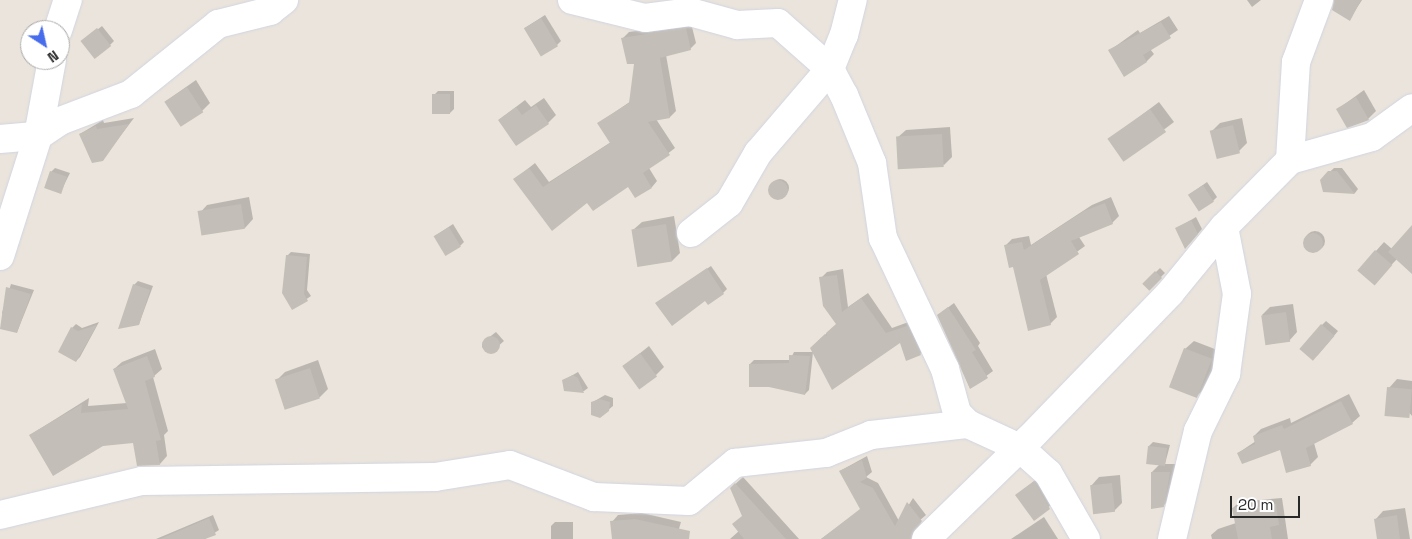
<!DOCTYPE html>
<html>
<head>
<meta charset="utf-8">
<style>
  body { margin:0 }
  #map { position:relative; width:1412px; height:539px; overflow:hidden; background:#eae4dc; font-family:"Space Grotesk",sans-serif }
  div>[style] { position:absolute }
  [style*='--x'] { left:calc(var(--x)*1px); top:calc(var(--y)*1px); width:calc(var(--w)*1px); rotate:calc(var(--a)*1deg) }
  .shadow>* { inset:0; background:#0003; transform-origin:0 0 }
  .round { border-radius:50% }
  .building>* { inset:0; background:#c3beb7; transform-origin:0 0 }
  .roads { filter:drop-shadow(0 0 1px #d1d5e1) drop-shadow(0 0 1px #d1d5e1) }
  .minor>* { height:28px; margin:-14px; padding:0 14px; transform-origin:14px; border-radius:14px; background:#fff }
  span { translate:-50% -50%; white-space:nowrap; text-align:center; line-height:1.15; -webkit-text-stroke:4.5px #fff; paint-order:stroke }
  .north { position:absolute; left:20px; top:20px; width:50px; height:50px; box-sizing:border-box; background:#fff; border:1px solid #a9a9a9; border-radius:50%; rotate:145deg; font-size:14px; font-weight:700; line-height:20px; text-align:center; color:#292929 }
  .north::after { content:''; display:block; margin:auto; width:18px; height:22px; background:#476cec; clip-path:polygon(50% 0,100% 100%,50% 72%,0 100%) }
  .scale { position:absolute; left:1230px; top:496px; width:70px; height:22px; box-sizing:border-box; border:2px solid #292929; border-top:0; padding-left:6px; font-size:15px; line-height:18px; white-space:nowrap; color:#292929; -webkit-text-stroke:4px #fff; paint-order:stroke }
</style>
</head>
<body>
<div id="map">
  <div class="shadow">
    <div style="clip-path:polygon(1247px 0,1261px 0,1252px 7px)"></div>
    <div style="clip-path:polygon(1339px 0,1362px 0,1349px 20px)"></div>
    <div style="clip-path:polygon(545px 15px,561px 41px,557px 45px,525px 28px)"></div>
    <div style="clip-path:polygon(1169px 16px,1178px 30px,1150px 49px,1154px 54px,1147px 61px,1125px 75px,1109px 51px,1138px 30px,1140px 33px)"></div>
    <div style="clip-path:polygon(691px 23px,696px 43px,690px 49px,666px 55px,676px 111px,670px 117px,656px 119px,675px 148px,649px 168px,657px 181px,652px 187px,635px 196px,628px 185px,587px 201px,515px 179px,535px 163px,549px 182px,611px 142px,599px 123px,631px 101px,636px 62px,623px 38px,629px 32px)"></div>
    <div style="clip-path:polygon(102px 26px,114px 41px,110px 45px,87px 38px)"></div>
    <div style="clip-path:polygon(196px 80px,210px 103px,202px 111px,166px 101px)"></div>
    <div style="clip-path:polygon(1364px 90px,1376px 111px,1368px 119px,1338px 109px)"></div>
    <div style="clip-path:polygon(438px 91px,454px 91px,454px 109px,450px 113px,434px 95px)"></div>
    <div style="clip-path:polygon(544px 98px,556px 115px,548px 123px,499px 120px,525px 100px,531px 107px)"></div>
    <div style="left:1159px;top:102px;width:25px;height:62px;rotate:53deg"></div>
    <div style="clip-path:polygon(134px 118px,102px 160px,80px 134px,103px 120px,104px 123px)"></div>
    <div style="clip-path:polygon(1242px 118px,1247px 143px,1239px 151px,1212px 131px,1220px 123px)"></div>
    <div style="clip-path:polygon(950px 127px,952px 157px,944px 165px,897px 138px,906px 130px)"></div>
    <div style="clip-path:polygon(55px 168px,70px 173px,60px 193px,51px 172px)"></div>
    <div style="clip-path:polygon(1334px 168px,1342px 168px,1358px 189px,1355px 193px,1324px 190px,1321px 180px)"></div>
    <div class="round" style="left:771px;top:179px;width:18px;height:18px"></div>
    <div style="clip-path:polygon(1207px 182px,1217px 197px,1213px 201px,1189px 195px)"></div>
    <div style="clip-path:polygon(249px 197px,253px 219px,245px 228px,199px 214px,207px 205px)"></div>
    <div style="clip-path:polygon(1111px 197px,1119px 216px,1112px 223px,1079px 237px,1085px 246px,1046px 274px,1057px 317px,1050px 324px,1005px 246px,1012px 239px,1029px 236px,1031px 245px,1092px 205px)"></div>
    <div style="clip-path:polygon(674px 216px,680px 253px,672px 261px,633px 230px,642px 222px)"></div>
    <div style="clip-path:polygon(1196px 217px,1202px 229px,1189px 244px,1176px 229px)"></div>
    <div style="clip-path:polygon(453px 224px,464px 242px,460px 246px,435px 236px)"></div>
    <div style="clip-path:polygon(1412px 227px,1412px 267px,1397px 259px,1382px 275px,1359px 270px,1384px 242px,1392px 249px)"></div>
    <div class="round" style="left:1305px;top:231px;width:20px;height:20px"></div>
    <div style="clip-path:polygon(291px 252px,310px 254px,307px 290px,311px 296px,292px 309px,287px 256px)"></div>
    <div style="clip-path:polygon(711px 266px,727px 289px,723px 293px,661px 300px)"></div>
    <div style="left:1160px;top:268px;width:7px;height:23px;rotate:45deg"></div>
    <div style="clip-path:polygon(843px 269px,848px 307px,868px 293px,892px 328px,914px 320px,927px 348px,920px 354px,900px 341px,818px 341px,837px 324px,821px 278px,827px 272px)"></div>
    <div style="clip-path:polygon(138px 281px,153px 286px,139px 324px,134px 285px)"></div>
    <div style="clip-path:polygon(11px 284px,34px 290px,17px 332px,2px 313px)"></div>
    <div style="clip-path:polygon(954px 303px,980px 343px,978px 346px,993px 371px,970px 388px,938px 315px)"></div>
    <div style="clip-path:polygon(1293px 304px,1297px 332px,1289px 341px,1262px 315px,1270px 307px)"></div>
    <div style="clip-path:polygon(1326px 321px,1338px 331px,1317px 356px,1322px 325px)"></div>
    <div style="clip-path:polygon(99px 322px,80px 357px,76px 361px,72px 328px,76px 324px,82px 328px)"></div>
    <div style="clip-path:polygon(496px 332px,504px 341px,490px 353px,482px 347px,483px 342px)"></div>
    <div style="clip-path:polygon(1194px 341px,1220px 351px,1205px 388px,1197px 396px,1185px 349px)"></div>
    <div style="clip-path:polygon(649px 346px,664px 367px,656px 375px,624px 366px)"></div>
    <div style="clip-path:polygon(155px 349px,162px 369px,153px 377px,168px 431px,164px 435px,167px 456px,160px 464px,134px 442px,30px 435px,89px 398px,88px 406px,127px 403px,114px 369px,122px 362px)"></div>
    <div style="clip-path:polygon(794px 352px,813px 352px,809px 390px,805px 394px,750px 364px,754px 360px,790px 360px)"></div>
    <div style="clip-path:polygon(318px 360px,328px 389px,320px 397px,287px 408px,277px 380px,285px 372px)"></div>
    <div style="clip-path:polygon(578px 372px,588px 388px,584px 391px,565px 390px,564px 380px)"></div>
    <div style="clip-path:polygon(1397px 379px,1412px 381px,1412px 416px,1389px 388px)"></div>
    <div style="clip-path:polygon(1349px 394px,1360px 416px,1352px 423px,1314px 443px,1318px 457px,1310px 465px,1281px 449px,1238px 453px,1256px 441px,1254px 436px,1261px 429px,1290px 418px,1291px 423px)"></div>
    <div style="clip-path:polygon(605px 395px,613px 398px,613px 406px,608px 410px,593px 402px)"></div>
    <div style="clip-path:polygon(1153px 442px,1170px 445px,1165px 464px,1178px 464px,1171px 498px,1163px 506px,1152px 472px,1160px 464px,1149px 446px)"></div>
    <div style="clip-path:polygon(867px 456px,872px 472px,866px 477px,878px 483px,899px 521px,913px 498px,926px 515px,898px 539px,821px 539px,862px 509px,840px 471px)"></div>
    <div style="clip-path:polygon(1043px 474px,1058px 499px,1034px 519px,1017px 495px)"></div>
    <div style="clip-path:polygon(1120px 475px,1122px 503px,1114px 511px,1091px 486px,1099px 477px)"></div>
    <div style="clip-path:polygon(743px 477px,799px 539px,730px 539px,739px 531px,743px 516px,731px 488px)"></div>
    <div style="clip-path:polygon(1282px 498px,1288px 539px,1212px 539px,1211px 535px,1218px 529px,1236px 523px,1233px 508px,1239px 502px)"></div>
    <div style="clip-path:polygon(1405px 508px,1410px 539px,1378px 539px,1375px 520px,1383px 511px)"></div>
    <div style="clip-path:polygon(642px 513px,681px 522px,676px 539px,624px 539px,612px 522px,618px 515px)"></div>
    <div style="clip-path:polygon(213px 515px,219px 530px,205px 539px,156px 539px)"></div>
    <div style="clip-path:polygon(1044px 517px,1058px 539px,1011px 539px)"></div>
    <div style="clip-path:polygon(555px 522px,573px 522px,573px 539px,551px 539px,551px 526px)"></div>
  </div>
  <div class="building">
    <div style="clip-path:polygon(1334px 0,1361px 0,1350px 21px,1332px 10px)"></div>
    <div style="left:541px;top:18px;width:33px;height:20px;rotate:59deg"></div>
    <div style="clip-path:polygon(1161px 22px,1171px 38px,1143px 55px,1147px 62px,1124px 77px,1108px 50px)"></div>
    <div style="left:97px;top:28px;width:23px;height:21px;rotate:52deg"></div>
    <div style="clip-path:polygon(686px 28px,691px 50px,660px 58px,670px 118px,648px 122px,670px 155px,643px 173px,652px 188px,635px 198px,628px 187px,593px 211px,587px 203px,552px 231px,513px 179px,529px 168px,543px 187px,610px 143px,597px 123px,629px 103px,634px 64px,627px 64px,621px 38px)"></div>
    <div style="left:187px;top:87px;width:30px;height:27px;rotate:57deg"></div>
    <div style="left:432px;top:94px;width:18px;height:20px"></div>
    <div style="clip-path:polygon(1356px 97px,1369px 120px,1347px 128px,1336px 109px)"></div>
    <div style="clip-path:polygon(536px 105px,549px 124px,516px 146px,498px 120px,516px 107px,522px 115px)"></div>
    <div style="left:1150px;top:109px;width:28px;height:52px;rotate:55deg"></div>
    <div style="clip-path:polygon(129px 124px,103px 161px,92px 163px,79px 134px,96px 126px,97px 129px)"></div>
    <div style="left:1233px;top:125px;width:29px;height:24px;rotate:76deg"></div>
    <div style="left:942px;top:134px;width:33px;height:46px;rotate:87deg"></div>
    <div style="left:50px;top:171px;width:18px;height:18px;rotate:19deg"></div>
    <div style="clip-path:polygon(1328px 171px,1337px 171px,1355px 194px,1323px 192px,1320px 180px)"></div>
    <div class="round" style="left:768px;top:180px;width:20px;height:20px"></div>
    <div style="left:1203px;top:185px;width:20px;height:18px;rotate:57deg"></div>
    <div style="clip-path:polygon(1105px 203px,1113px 224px,1071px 241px,1079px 254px,1040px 280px,1051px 325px,1028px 331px,1013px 267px,1009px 268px,1004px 245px,1022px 242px,1024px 250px,1084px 211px)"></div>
    <div style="left:241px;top:204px;width:25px;height:44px;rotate:81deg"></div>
    <div style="clip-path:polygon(1191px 220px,1198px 234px,1185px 249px,1175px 228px)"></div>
    <div style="left:666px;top:224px;width:38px;height:35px;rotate:81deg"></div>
    <div style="clip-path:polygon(1412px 225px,1412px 274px,1388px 252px)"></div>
    <div style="left:449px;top:227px;width:23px;height:18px;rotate:59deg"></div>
    <div class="round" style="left:1303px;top:233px;width:20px;height:20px"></div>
    <div style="left:1375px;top:250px;width:23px;height:27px;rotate:41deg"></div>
    <div style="clip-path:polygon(286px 255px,307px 257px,304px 294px,308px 301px,292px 310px,282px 293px)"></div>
    <div style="clip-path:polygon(707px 268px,724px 294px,708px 305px,705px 301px,672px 326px,655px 303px)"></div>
    <div style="left:1155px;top:271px;width:10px;height:18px;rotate:45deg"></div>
    <div style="clip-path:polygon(837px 275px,842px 312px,861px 298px,886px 333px,907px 326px,921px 355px,906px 361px,900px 343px,832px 390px,810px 348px,825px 334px,827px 337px,826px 333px,836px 324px,823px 306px,819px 277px)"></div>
    <div style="clip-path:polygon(133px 284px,150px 290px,139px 325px,118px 329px)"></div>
    <div style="clip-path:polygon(6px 287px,31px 294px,17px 333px,0 329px)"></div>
    <div style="clip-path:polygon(948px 307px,976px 350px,972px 352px,988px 378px,970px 389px,937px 315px)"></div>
    <div style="left:1286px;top:312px;width:30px;height:25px;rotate:82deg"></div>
    <div style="left:1321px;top:324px;width:18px;height:33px;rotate:41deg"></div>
    <div style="clip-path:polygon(97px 325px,76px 362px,58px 352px,71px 327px,78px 331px)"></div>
    <div class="round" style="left:482px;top:336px;width:18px;height:18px"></div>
    <div style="left:1184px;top:348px;width:30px;height:42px;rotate:21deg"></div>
    <div style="left:640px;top:353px;width:29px;height:22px;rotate:54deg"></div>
    <div style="clip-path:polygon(789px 355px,810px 356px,805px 395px,769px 387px,749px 387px,749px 364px,789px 363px)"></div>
    <div style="clip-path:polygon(147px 356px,155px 377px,145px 381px,161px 440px,156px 441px,160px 465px,137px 466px,133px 443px,103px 446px,53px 476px,29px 435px,82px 404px,81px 413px,128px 409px,113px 369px)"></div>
    <div style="left:310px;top:368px;width:32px;height:37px;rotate:72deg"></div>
    <div style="clip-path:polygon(573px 375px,578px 378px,584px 393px,564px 391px,562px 380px)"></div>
    <div style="left:1387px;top:387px;width:25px;height:29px;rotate:5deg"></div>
    <div style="clip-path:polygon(600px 399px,610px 402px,609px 411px,600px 418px,591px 415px,591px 402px)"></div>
    <div style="clip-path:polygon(1341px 401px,1353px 424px,1306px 448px,1311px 466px,1286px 473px,1280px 450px,1242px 464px,1237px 453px,1255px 444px,1253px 436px,1282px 425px,1284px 429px)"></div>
    <div style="left:1148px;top:446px;width:19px;height:18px;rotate:6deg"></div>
    <div style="clip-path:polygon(862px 460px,867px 478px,860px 482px,873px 488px,895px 526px,907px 502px,922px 521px,911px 539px,821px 539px,860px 509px,839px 471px)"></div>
    <div style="clip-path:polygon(1151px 472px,1170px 472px,1164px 507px,1151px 509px)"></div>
    <div style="clip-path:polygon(1034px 481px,1050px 509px,1034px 521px,1015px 495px)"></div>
    <div style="clip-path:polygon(735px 483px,786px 539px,744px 539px,732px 524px,742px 516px,730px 488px)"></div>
    <div style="left:1112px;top:483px;width:29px;height:22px;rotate:84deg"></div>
    <div style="clip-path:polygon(1250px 504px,1251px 508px,1276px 504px,1279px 525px,1270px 527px,1272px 539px,1238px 539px,1232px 508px)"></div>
    <div style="clip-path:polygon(1397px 515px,1400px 539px,1377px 539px,1374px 519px)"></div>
    <div style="clip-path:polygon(209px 518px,216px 535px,205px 539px,160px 539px)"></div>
    <div style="clip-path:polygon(635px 519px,690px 531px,689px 539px,612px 539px,610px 521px)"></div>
  </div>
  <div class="roads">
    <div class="minor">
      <div style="--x:572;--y:0;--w:75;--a:13.9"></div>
      <div style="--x:645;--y:18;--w:45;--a:-7.6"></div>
      <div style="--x:690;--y:12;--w:49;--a:15.5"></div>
      <div style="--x:737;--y:25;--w:41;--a:-2.8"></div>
      <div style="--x:778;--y:23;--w:69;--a:41.5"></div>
      <div style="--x:830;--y:69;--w:30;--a:62"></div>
      <div style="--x:844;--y:95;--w:74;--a:67.6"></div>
      <div style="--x:872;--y:163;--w:76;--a:81.7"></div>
      <div style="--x:883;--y:238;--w:145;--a:64.7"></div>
      <div style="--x:945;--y:369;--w:46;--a:74.7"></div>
      <div style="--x:957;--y:413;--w:16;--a:45"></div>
      <div style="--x:58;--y:30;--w:32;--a:-72"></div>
      <div style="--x:0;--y:139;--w:38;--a:-5"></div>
      <div style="--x:38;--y:136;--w:27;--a:-34"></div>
      <div style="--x:60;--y:121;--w:76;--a:-20.8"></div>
      <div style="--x:131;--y:94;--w:112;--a:-38.8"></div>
      <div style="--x:218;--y:24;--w:54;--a:-14"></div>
      <div style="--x:270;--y:11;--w:18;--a:-38"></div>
      <div style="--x:1290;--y:160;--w:98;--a:-86.5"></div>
      <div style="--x:1296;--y:62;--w:66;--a:-69.6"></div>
      <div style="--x:691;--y:233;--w:48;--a:-38.3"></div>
      <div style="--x:729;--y:203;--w:58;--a:-59.9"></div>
      <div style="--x:758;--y:153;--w:111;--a:-49.4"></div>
      <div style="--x:830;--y:69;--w:37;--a:-68"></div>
      <div style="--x:844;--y:35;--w:36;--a:-76"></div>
      <div style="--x:0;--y:256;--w:126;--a:-72.4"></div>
      <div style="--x:38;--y:136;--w:77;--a:-79.6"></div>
      <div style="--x:0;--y:515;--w:146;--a:-13.5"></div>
      <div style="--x:142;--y:481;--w:293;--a:-0.8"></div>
      <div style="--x:435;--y:477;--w:76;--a:-9.1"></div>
      <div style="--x:510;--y:465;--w:90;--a:20.9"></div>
      <div style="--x:594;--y:497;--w:95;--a:2.4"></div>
      <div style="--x:689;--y:501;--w:60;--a:-39.6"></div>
      <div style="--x:735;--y:463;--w:92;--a:-6.3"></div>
      <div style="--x:826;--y:453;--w:48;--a:-21.8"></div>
      <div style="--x:871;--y:435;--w:98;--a:-6.5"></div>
      <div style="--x:968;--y:424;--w:57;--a:24.8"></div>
      <div style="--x:1020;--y:448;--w:38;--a:42"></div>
      <div style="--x:1048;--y:473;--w:76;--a:60.1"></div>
      <div style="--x:926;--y:539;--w:144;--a:-44.2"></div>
      <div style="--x:1029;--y:439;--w:203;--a:-46"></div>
      <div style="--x:1170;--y:293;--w:85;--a:-50.7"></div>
      <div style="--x:1224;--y:227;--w:94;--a:-45.4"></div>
      <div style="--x:1290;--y:160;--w:85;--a:-15.7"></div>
      <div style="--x:1372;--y:137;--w:49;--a:-35.9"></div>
      <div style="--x:1172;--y:539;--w:111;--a:-76.5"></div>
      <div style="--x:1198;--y:431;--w:64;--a:-63.8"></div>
      <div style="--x:1226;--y:374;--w:81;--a:-82.2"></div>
      <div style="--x:1237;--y:294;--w:68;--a:-101"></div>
    </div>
  </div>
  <div class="north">N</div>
  <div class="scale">20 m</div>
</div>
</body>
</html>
